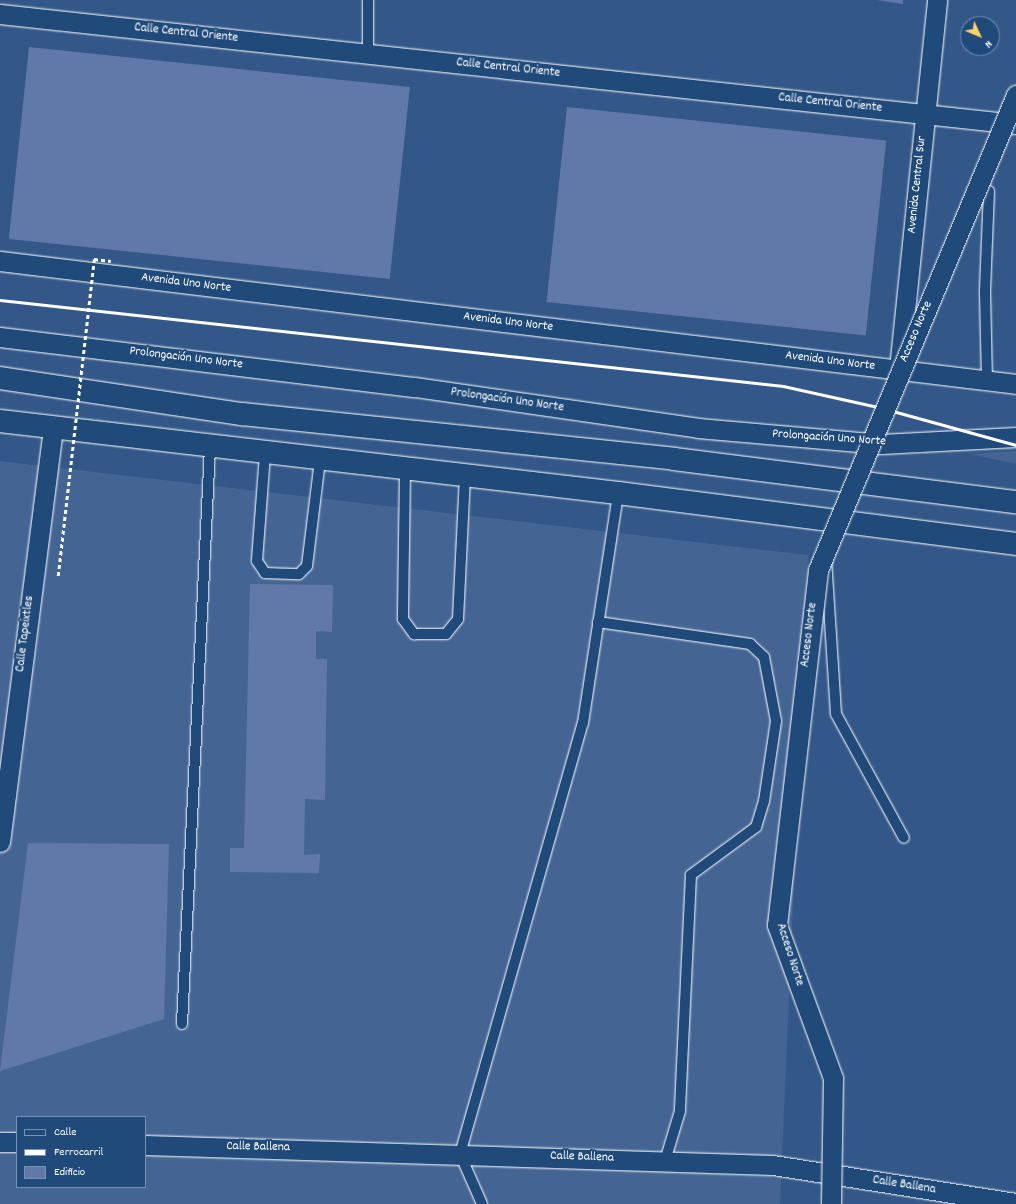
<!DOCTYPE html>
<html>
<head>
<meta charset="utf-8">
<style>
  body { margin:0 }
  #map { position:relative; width:1016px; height:1204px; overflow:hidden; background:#325788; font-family:Dekko,sans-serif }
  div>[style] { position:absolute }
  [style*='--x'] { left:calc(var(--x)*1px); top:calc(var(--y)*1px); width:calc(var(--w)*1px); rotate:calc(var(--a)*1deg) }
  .built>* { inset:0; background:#446494 }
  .building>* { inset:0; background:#6179a9; transform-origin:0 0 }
  .roads { filter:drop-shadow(0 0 1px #fff) drop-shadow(0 0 1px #fff) }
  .lane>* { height:10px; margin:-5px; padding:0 5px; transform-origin:5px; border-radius:5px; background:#1f4a7a }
  .street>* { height:19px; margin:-9.5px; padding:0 9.5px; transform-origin:9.5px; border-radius:9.5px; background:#1f4a7a }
  .primary>* { height:22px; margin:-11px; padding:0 11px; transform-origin:11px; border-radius:11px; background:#1f4a7a }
  .rail>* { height:3px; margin:-1.5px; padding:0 1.5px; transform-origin:1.5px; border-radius:1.5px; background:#fff }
  .path-bridge>* { height:2.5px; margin-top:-1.25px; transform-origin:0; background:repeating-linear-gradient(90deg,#fff 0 4px,transparent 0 7px) }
  .bridges { filter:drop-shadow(0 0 1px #fff) drop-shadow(0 0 1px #fff) }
  .street-bridge>* { height:19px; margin:-9.5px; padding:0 9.5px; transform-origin:9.5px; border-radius:9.5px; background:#1f4a7a }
  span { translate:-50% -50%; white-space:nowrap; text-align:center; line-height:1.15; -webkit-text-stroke:4px #1f4a7a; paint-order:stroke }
  .street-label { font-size:13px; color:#fff }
  .legend { position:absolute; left:16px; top:1116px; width:130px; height:72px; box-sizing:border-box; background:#1f4a7a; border:1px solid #7992af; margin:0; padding:5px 7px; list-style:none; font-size:12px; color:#fff }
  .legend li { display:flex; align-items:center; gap:8px; height:20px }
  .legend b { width:20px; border:1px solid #7992af }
  .north { position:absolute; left:960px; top:16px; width:40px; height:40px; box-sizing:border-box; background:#1f4a7a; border:1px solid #7992af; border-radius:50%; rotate:134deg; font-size:11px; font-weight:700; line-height:16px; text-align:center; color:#fff }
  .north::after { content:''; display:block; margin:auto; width:14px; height:18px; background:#ffd166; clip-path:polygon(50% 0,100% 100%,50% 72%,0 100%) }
</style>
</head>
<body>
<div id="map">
  <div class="built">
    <div style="clip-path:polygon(1016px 451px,1016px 464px,970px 454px)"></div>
    <div style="clip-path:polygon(evenodd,0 461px,808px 555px,780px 1204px,0 1204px,0 461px,17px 1117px,145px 1117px,145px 1187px,17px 1187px,17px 1117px)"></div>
  </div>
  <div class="building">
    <div style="clip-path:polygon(877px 0,903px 0,903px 4px)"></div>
    <div style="left:29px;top:47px;width:383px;height:193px;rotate:6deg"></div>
    <div style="left:567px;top:107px;width:321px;height:196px;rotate:6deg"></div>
    <div style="clip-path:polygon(250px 584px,333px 585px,332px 632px,316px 631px,316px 659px,327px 659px,325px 800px,305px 799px,304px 855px,320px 854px,319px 873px,230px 872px,230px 848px,244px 848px)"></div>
    <div style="clip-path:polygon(28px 843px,169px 844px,164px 1019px,0 1071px)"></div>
  </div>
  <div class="roads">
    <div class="lane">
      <div style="--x:368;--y:54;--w:54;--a:-90"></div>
      <div style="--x:987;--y:381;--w:91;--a:-91.3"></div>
      <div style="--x:985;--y:290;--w:99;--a:-87.7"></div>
      <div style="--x:265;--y:454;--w:107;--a:94.3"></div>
      <div style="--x:257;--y:561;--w:14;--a:56"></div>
      <div style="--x:265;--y:573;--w:34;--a:2"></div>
      <div style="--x:299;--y:574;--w:11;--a:-45"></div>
      <div style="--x:307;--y:566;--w:107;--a:-83"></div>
      <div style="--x:405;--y:470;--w:149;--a:90.8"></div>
      <div style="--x:403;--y:619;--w:19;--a:54"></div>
      <div style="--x:414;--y:634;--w:32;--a:0"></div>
      <div style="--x:446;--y:634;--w:19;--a:-51"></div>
      <div style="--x:458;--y:619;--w:143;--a:-87.2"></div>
      <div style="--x:826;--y:559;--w:155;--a:86.3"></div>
      <div style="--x:836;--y:714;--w:141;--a:61.3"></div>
      <div style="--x:598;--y:622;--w:154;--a:8.2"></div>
      <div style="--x:750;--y:644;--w:19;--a:43"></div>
      <div style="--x:764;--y:657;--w:65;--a:79.4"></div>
      <div style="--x:776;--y:721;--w:81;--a:98.5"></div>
      <div style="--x:764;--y:801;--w:27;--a:107"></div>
      <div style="--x:756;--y:827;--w:81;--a:143.6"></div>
      <div style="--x:691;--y:875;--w:236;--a:92.7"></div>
      <div style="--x:680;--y:1111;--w:52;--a:106.7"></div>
      <div style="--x:182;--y:1024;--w:578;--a:-87.22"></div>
      <div style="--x:482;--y:1204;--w:55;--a:-113.7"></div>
      <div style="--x:460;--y:1154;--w:448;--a:-74.1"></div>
      <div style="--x:583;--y:723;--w:233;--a:-81.3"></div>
    </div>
    <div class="street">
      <div style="--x:0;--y:14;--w:1022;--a:6.18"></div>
      <div style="--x:0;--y:261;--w:1023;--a:6.9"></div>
      <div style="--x:0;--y:337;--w:418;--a:6.9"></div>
      <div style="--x:415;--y:387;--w:286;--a:8.2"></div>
      <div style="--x:698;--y:428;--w:184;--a:5"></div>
      <div style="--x:881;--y:444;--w:135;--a:-3"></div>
      <div style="--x:899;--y:369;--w:371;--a:-84.1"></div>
      <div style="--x:0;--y:842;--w:418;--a:-82.7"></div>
      <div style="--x:0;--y:1142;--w:17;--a:0"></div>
      <div style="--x:145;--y:1145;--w:628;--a:1.82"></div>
      <div style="--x:773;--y:1165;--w:246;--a:8.9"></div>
    </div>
    <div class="primary">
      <div style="--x:0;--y:378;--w:245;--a:8.5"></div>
      <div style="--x:242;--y:414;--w:434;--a:5.9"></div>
      <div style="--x:674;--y:459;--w:345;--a:7.2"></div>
      <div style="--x:0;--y:421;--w:622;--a:6.65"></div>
      <div style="--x:618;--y:493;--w:401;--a:7.3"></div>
    </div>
  </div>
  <div class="rail">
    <div style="--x:0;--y:300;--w:788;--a:6.27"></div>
    <div style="--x:783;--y:386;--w:97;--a:12.5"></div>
    <div style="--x:878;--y:407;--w:143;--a:15.4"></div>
  </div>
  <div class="path-bridge">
    <div style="--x:58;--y:576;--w:319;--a:-83.5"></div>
    <div style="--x:94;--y:259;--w:17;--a:7"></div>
  </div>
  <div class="bridges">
    <div class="street-bridge">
      <div style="--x:831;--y:1204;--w:126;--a:-89.1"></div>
      <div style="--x:833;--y:1078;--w:163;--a:-110.1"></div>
      <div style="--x:777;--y:925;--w:357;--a:-83.4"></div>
      <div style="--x:818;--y:570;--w:515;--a:-67.37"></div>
    </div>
  </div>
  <div class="street-label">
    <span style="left:186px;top:34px;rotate:6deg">Calle Central Oriente</span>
    <span style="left:508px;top:69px;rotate:6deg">Calle Central Oriente</span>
    <span style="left:830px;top:104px;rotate:6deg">Calle Central Oriente</span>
    <span style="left:918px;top:185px;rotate:-84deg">Avenida Central Sur</span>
    <span style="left:186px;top:284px;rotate:7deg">Avenida Uno Norte</span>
    <span style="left:508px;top:323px;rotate:7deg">Avenida Uno Norte</span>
    <span style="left:917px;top:332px;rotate:-67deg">Acceso Norte</span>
    <span style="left:186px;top:359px;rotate:7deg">Prolongación Uno Norte</span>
    <span style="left:830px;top:362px;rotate:7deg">Avenida Uno Norte</span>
    <span style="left:507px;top:401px;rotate:8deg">Prolongación Uno Norte</span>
    <span style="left:829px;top:439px;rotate:4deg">Prolongación Uno Norte</span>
    <span style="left:26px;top:634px;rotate:-83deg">Calle Tapeixtles</span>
    <span style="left:810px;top:635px;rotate:-83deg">Acceso Norte</span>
    <span style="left:789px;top:955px;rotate:72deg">Acceso Norte</span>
    <span style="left:258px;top:1148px;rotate:1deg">Calle Ballena</span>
    <span style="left:582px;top:1158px;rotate:2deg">Calle Ballena</span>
    <span style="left:904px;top:1186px;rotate:9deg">Calle Ballena</span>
  </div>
  <ul class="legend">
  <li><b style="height:5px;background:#1f4a7a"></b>Calle</li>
  <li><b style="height:5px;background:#fff"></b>Ferrocarril</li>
  <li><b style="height:11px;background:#6179a9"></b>Edificio</li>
  </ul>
  <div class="north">N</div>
</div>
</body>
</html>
